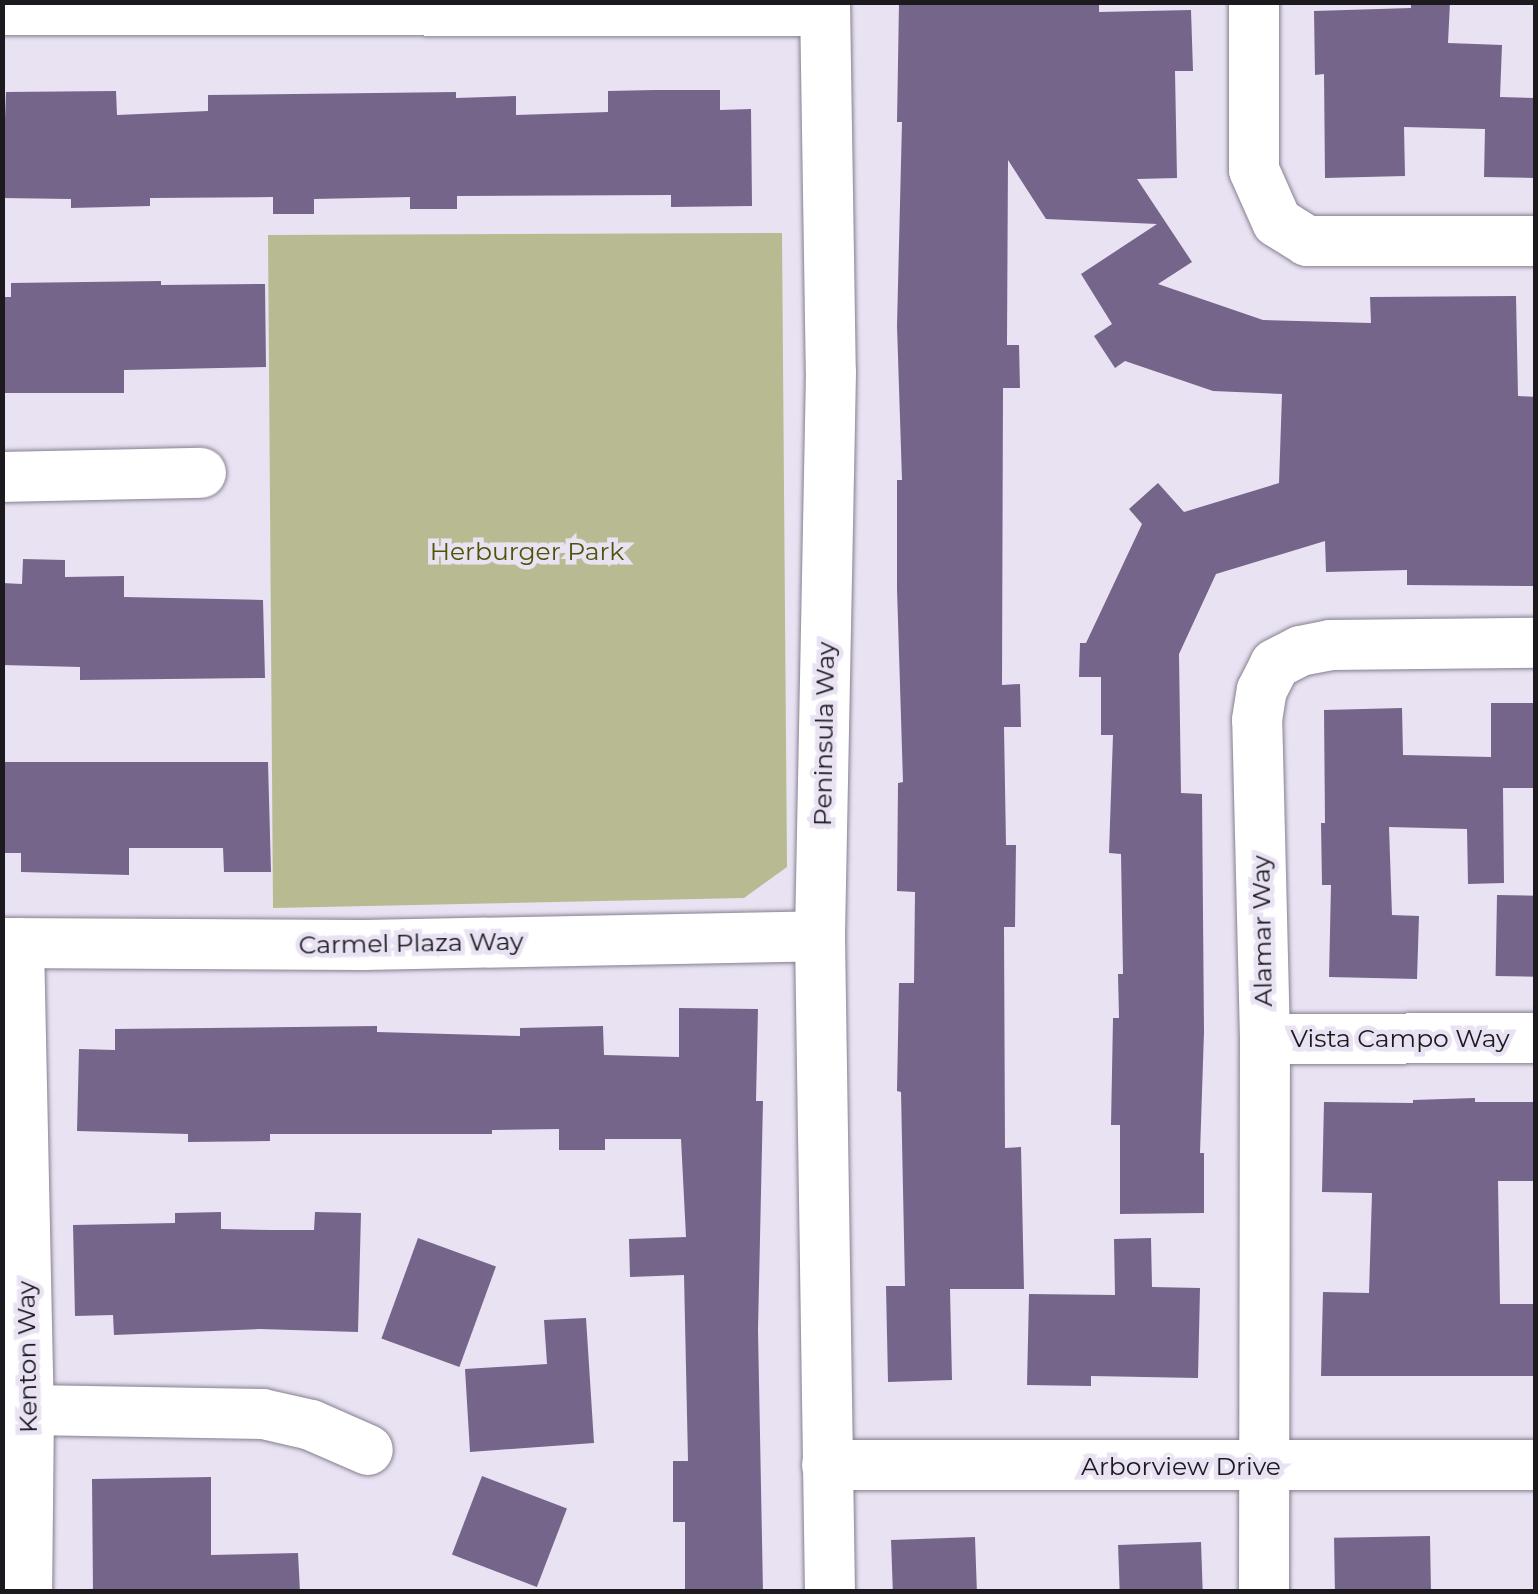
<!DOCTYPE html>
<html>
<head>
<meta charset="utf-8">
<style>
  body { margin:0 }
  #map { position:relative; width:1538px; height:1594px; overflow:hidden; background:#e9e2f3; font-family:Montserrat,sans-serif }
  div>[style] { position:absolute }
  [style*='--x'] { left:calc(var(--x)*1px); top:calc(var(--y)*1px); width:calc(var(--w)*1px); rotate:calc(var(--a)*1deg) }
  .green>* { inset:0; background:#b8bb92 }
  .building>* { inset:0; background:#76658a; transform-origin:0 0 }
  .roads { filter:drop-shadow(0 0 2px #86808f) drop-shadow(0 0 2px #86808f) }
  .street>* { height:50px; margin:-25px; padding:0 25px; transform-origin:25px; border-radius:25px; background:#fff }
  span { translate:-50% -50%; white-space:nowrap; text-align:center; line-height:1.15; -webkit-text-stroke:9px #e9e2f3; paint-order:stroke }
  .park-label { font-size:25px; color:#515307 }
  .street-label { font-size:25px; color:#1c191f }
  .frame { position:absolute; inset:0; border:5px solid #1c191f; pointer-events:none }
</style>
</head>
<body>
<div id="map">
  <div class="green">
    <div style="clip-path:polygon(782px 233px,787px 867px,744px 898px,273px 908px,268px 235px)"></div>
  </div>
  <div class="building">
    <div style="clip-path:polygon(899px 2px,1099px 2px,1099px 12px,1191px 10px,1193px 71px,1175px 71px,1177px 178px,1137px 179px,1192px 262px,1158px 284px,1263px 320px,1371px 323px,1370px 297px,1516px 296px,1518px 396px,1536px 397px,1536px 586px,1407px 585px,1407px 570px,1326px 572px,1325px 541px,1216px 574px,1179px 654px,1181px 793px,1202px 794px,1204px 1032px,1200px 1153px,1204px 1153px,1204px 1213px,1120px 1214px,1120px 1125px,1111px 1125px,1113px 1018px,1119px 1018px,1118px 974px,1123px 974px,1121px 854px,1109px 853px,1113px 735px,1101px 735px,1101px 677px,1079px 677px,1080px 643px,1086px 643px,1142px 524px,1129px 509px,1158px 483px,1184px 512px,1279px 483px,1282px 394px,1213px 391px,1125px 361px,1115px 368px,1094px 336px,1112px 324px,1081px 274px,1157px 224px,1046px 219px,1008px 160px,1007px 345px,1019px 345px,1020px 388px,1003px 388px,1002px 685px,1020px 684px,1021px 727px,1004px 727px,1006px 845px,1016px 845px,1015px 927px,1004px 927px,1005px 1148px,1021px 1147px,1024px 1289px,950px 1289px,952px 1380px,888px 1382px,886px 1286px,905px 1286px,901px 1092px,897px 1091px,899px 983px,914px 983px,915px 892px,897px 891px,898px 783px,903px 782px,897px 589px,897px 480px,902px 480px,897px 326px,902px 122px,897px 122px)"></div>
    <div style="clip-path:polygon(1411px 2px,1450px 2px,1448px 43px,1502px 45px,1500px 97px,1536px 98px,1536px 178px,1484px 177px,1485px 129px,1404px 127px,1405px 176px,1325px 178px,1324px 74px,1315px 75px,1314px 11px,1411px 8px)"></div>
    <div style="clip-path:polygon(654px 90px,720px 90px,720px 110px,751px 109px,752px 206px,671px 207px,671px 195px,457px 196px,457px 209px,410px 209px,410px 197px,314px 199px,314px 214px,273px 214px,273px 197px,150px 198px,150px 206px,71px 208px,71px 199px,2px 198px,6px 92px,116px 91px,117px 115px,208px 111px,208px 95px,456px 92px,456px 98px,516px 96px,516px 115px,608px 112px,608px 91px)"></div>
    <div style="clip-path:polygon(161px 281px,161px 285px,265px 284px,266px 367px,124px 370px,124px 393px,2px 393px,2px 297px,11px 297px,11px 283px)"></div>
    <div style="clip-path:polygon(23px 559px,65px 560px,65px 577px,124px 576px,124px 597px,263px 600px,265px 678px,80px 680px,80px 667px,2px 665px,2px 583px,22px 584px)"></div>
    <div style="clip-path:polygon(1491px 703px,1536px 703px,1536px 788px,1503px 788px,1504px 883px,1468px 884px,1467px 829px,1389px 827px,1392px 915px,1419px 916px,1417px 979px,1329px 977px,1331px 885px,1322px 885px,1321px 823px,1325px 823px,1324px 710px,1402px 708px,1403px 755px,1491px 757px)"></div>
    <div style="clip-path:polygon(2px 762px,268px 762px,271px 872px,224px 872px,223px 848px,129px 848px,129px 875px,21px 872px,21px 853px,2px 853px)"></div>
    <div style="left:1497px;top:895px;width:39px;height:81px;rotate:1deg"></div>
    <div style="clip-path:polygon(679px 1008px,758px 1009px,756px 1101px,763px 1101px,758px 1330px,763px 1592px,685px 1592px,685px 1522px,673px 1522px,673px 1461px,688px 1461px,684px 1275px,630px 1277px,629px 1239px,686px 1237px,681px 1139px,605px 1139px,605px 1150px,559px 1150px,559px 1129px,492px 1130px,492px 1134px,270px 1134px,270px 1141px,188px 1142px,188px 1134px,77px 1131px,79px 1049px,115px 1050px,115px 1029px,377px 1026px,377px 1032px,520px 1036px,520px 1028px,603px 1026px,604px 1055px,679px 1057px)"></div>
    <div style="clip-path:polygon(1475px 1098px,1475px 1102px,1536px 1102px,1536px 1181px,1498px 1181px,1500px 1304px,1536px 1304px,1536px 1376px,1321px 1376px,1323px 1292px,1369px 1293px,1372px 1193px,1322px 1192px,1324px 1102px,1413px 1103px,1413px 1100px)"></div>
    <div style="clip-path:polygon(221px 1212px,221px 1229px,271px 1230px,314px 1230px,315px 1212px,361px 1213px,358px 1332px,260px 1329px,114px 1335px,113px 1315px,75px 1316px,73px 1225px,175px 1223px,175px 1213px)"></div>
    <div style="left:418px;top:1238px;width:83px;height:107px;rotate:20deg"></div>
    <div style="clip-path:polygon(1151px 1238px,1152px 1287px,1200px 1288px,1198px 1378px,1091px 1376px,1091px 1386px,1027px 1385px,1029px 1294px,1115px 1295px,1114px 1239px)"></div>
    <div style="clip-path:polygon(586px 1318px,594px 1443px,470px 1452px,465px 1369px,547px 1364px,544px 1320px)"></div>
    <div style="left:482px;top:1476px;width:91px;height:84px;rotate:21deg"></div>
    <div style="clip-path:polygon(211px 1477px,211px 1555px,298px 1553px,300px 1592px,93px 1592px,92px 1479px)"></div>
    <div style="left:1430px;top:1536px;width:56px;height:96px;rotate:89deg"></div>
    <div style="left:975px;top:1537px;width:55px;height:84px;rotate:88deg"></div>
    <div style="left:1201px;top:1542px;width:50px;height:83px;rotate:88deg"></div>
  </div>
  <div class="roads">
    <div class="street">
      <div style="--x:825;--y:2;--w:370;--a:89.1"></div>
      <div style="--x:831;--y:372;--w:564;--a:91.12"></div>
      <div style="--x:820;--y:936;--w:656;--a:89.13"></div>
      <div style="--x:1254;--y:2;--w:168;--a:90"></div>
      <div style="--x:1254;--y:170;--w:57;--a:66.1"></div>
      <div style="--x:1277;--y:222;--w:36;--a:32"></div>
      <div style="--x:1307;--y:241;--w:229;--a:0"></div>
      <div style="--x:2;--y:10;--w:823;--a:0.07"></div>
      <div style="--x:2;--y:477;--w:199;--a:-1.2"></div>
      <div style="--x:2;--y:943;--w:362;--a:0.3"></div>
      <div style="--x:364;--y:945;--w:456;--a:-1.1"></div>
      <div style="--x:19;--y:943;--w:467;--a:88.8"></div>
      <div style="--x:29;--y:1410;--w:182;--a:90.6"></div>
      <div style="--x:1265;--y:1039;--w:271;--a:-0.2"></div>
      <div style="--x:29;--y:1410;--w:234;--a:1"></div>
      <div style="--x:263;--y:1414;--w:49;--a:12.9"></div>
      <div style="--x:311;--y:1425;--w:62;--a:23.7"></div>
      <div style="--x:827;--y:1465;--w:709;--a:0"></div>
      <div style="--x:1264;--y:1592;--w:553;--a:-89.9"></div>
      <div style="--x:1265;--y:1039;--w:319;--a:-91.4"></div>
      <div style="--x:1257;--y:720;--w:30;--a:-81"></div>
      <div style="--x:1262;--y:690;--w:29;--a:-63"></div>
      <div style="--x:1275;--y:664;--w:28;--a:-27"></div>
      <div style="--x:1300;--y:651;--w:31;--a:-11"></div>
      <div style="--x:1330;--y:645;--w:206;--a:-0.6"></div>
    </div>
  </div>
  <div class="park-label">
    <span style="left:527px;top:551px">Herburger Park</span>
  </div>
  <div class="street-label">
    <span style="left:824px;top:734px;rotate:-89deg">Peninsula Way</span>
    <span style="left:1262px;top:931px;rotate:-91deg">Alamar Way</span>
    <span style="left:411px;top:943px;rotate:-1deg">Carmel Plaza Way</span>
    <span style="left:1400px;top:1038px">Vista Campo Way</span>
    <span style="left:27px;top:1357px;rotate:-91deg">Kenton Way</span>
    <span style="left:1181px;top:1466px">Arborview Drive</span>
  </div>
  <div class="frame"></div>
</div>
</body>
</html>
